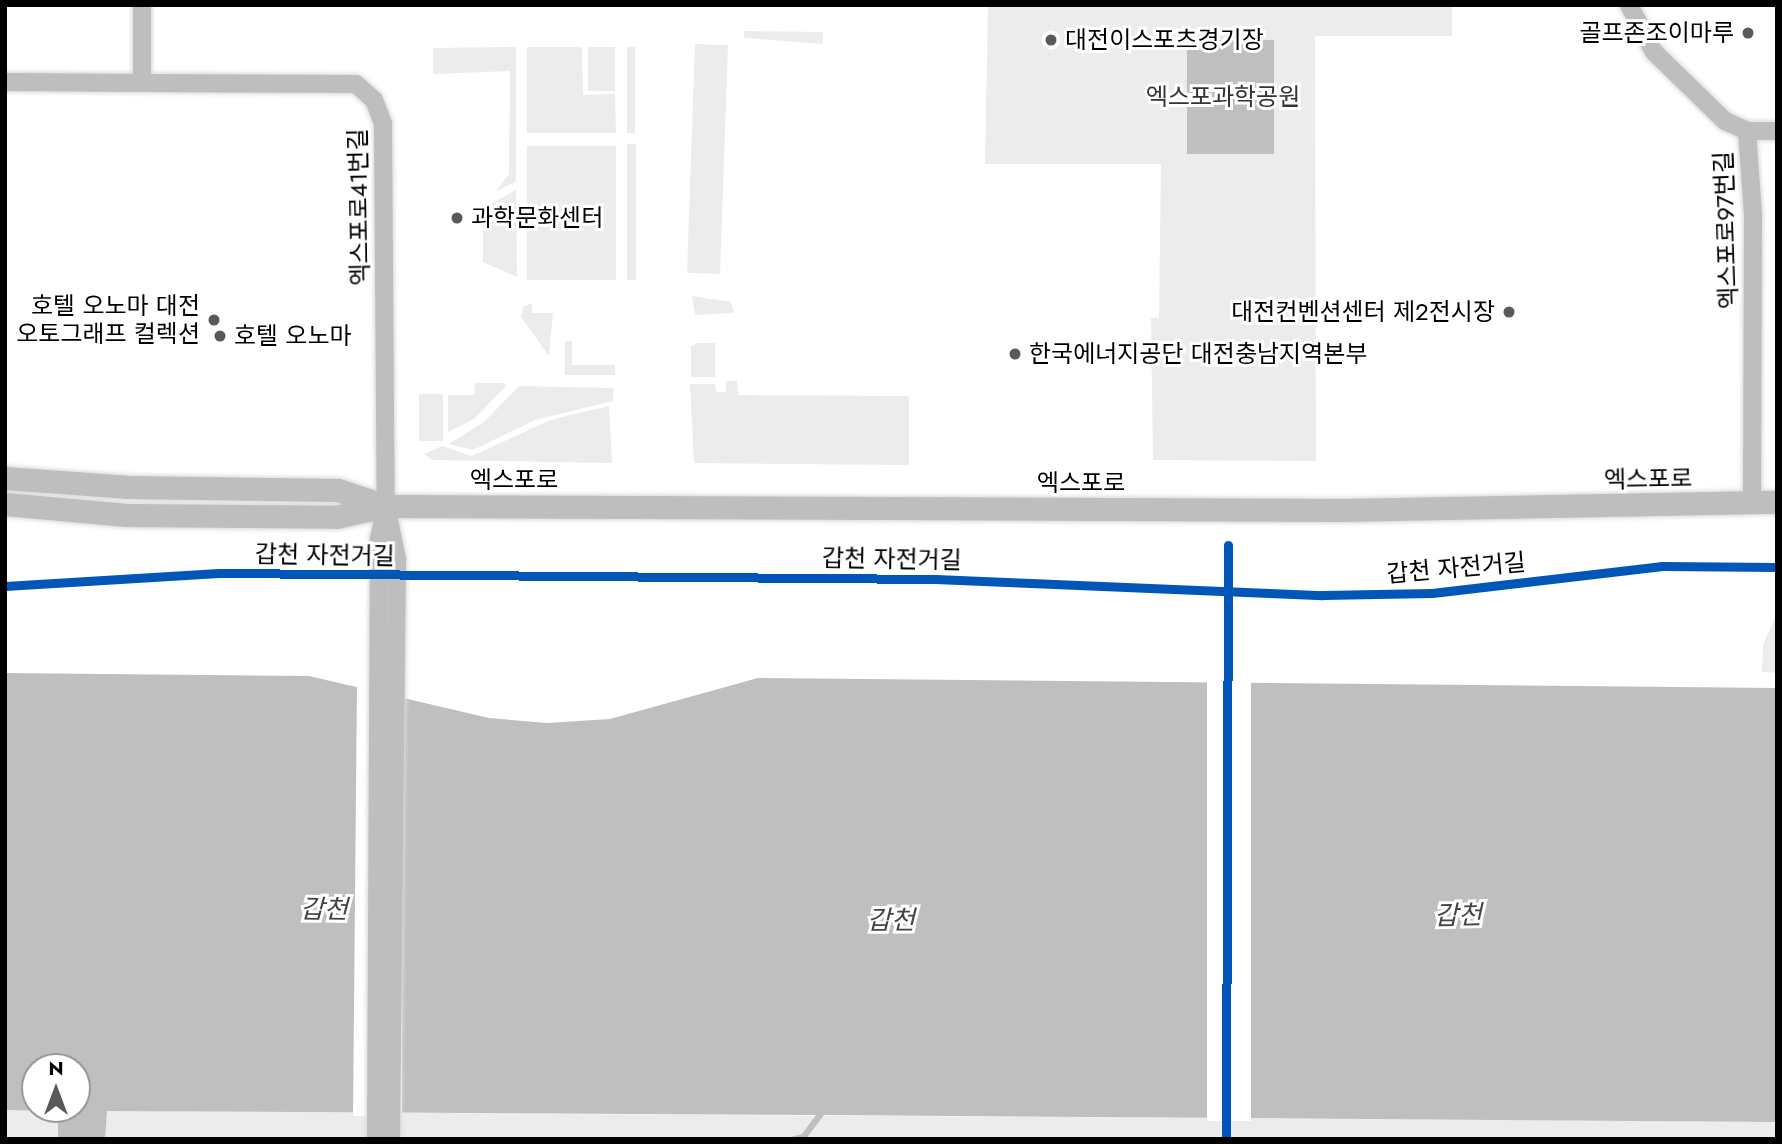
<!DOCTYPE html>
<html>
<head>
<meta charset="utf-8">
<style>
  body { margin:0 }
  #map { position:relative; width:1782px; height:1144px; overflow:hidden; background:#fff; font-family:Jost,"Noto Sans KR",sans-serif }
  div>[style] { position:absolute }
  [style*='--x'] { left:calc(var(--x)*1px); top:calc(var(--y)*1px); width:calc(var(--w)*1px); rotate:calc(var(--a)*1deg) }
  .green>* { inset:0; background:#ececec; transform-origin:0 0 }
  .water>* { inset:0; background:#bfbfbf; transform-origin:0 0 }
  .pier>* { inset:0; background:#fff; transform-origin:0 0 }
  .roads { filter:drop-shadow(0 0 2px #dbdbdb) drop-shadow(0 0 2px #dbdbdb) }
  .minor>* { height:18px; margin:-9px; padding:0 9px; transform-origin:9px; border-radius:9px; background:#bebebe }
  .major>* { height:23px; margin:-11.5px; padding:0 11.5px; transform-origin:11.5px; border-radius:11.5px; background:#bebebe }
  .cycleway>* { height:9px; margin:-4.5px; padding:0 4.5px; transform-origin:4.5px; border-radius:4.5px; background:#0057b8 }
  .dots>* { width:19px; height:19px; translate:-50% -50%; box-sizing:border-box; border:4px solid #fff; border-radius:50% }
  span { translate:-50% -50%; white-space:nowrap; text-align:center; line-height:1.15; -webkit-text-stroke:6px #fff; paint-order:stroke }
  .poi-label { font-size:24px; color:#000 }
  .right { translate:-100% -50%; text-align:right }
  .left { translate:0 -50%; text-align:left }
  .park-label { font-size:24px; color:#333 }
  .street-label { font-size:24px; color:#000 }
  .water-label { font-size:26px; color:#444; font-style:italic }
  .frame { position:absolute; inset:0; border:7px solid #000; pointer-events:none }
  .north { position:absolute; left:21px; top:1053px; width:70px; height:70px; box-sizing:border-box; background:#fff; border:2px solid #999; border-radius:50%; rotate:0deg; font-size:19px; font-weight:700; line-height:28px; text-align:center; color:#000 }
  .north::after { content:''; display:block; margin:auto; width:24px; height:32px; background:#595959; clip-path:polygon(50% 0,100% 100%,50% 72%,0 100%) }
</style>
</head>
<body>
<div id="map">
  <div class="green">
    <div style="clip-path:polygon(988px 5px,1452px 5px,1452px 36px,1315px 36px,1316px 461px,1153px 460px,1151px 318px,1159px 318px,1161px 164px,985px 164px)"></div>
    <div style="clip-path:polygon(744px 31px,823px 32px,823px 44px,744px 38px)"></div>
    <div style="left:695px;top:44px;width:33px;height:229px;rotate:2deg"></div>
    <div style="clip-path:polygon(516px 47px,516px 182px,496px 191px,509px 174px,510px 71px,433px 74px,433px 48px)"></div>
    <div style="clip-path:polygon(527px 47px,582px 47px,583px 95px,615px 94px,616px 133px,527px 133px)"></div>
    <div style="left:588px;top:47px;width:27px;height:44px"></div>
    <div style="left:627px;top:47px;width:8px;height:86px"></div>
    <div style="left:627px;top:144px;width:9px;height:136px"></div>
    <div style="left:616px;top:146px;width:134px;height:89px;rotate:90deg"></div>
    <div style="clip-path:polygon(516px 190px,517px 277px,483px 262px,483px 208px)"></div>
    <div style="clip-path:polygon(692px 296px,731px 302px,734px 313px,695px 315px)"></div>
    <div style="clip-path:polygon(532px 303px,532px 313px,553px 313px,549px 356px,521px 317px,523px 307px)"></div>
    <div style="clip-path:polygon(565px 341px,572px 341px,572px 365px,615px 365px,615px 375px,565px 375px)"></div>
    <div style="clip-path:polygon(697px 343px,715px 343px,715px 377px,691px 377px,691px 347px)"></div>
    <div style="clip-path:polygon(726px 381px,737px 381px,738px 395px,909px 396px,909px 465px,694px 463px,690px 384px,715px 384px,716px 392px,726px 392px)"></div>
    <div style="clip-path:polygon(475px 383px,505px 383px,506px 386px,474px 419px,448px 432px,448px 395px,474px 395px)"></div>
    <div style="clip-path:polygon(519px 386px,614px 388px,613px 401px,535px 420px,473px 450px,449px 444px,484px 422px)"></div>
    <div style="left:419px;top:394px;width:24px;height:47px"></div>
    <div style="clip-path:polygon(609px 406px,612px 463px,433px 460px,424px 454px,442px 446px,472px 456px,550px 420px)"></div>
    <div style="clip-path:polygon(1777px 614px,1777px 673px,1762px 672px,1763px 645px)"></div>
    <div style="clip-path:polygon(5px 1110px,1777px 1122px,1777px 1139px,5px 1139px)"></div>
  </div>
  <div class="water">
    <div style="left:1274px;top:40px;width:114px;height:87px;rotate:90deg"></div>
    <div style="clip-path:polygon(evenodd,5px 673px,309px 676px,489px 718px,547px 723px,610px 719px,758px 678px,1777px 688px,1777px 1122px,824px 1115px,806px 1139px,783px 1139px,802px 1134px,816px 1115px,107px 1111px,105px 1139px,58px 1139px,58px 1111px,5px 1110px,5px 673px,35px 1067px,77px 1067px,77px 1109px,35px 1109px,35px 1067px)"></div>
  </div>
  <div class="pier">
    <div style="left:1207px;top:680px;width:44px;height:441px"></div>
    <div style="clip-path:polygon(357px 682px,407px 693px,402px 694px,402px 1116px,353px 1116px)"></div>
  </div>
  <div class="roads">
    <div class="minor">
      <div style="--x:142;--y:5;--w:78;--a:90"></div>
      <div style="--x:142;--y:83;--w:214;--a:0.3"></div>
      <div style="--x:356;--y:84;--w:24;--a:42"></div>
      <div style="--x:374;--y:100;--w:25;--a:69"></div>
      <div style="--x:383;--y:123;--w:383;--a:89.6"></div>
      <div style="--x:386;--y:506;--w:33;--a:102"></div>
      <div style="--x:379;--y:538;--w:601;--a:90.29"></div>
      <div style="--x:1629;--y:5;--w:53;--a:62"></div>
      <div style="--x:1654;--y:52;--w:99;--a:44.2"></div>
      <div style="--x:1725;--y:121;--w:24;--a:24"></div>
      <div style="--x:1747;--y:131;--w:30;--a:0"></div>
      <div style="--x:5;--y:82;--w:137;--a:0.4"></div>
      <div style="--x:1747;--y:131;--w:84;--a:85.9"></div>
      <div style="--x:1753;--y:215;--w:288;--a:90.2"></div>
      <div style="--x:387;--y:510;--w:50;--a:78.5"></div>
      <div style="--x:397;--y:559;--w:580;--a:90.59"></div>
    </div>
    <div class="major">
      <div style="--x:5;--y:478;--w:124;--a:4.2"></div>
      <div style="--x:129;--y:487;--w:209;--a:0.8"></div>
      <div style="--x:338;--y:490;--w:51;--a:18.4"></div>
      <div style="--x:5;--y:504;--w:122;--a:5.2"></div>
      <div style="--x:127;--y:515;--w:209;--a:0.5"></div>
      <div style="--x:336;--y:517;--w:51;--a:-12.4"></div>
      <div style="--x:386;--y:506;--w:955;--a:0.24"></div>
      <div style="--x:1341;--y:510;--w:436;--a:-1.1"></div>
    </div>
  </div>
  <div class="cycleway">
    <div style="--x:5;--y:586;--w:214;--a:-3.5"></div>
    <div style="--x:219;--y:573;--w:716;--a:0.48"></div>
    <div style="--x:935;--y:579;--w:388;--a:2.4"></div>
    <div style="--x:1323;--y:595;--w:109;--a:-1.1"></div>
    <div style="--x:1432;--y:593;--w:232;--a:-6.7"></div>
    <div style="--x:1662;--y:566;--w:115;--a:0.5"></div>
    <div style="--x:1226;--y:1139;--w:594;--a:-89.81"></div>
  </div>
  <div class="dots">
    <div style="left:1748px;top:33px;background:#595959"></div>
    <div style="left:1051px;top:40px;background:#595959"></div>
    <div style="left:457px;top:218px;background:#595959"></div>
    <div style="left:1509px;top:312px;background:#595959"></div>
    <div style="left:214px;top:320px;background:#595959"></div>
    <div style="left:220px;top:336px;background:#595959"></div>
    <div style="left:1015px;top:354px;background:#595959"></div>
  </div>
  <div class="poi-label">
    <span class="right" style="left:1734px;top:33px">골프존조이마루</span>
    <span class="left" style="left:1065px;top:40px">대전이스포츠경기장</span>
    <span class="left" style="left:471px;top:218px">과학문화센터</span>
    <span class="right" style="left:200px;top:320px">호텔 오노마 대전<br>오토그래프 컬렉션</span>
    <span class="right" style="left:1495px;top:312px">대전컨벤션센터 제2전시장</span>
    <span class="left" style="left:234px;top:336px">호텔 오노마</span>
    <span class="left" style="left:1029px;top:354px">한국에너지공단 대전충남지역본부</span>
  </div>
  <div class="park-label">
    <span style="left:1223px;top:97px">엑스포과학공원</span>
  </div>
  <div class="street-label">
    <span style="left:359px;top:207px;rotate:-91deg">엑스포로41번길</span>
    <span style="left:1726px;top:230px;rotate:-92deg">엑스포로97번길</span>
    <span style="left:1648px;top:479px;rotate:-1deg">엑스포로</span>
    <span style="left:514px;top:480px">엑스포로</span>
    <span style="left:1081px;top:483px">엑스포로</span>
    <span style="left:325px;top:555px;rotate:1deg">갑천 자전거길</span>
    <span style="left:892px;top:559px;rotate:1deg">갑천 자전거길</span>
    <span style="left:1456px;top:568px;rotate:-5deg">갑천 자전거길</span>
  </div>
  <div class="water-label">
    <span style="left:324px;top:910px;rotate:1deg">갑천</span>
    <span style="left:1458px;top:916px;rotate:-1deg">갑천</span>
    <span style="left:891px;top:921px">갑천</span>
  </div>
  <div class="frame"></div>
  <div class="north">N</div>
</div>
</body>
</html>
